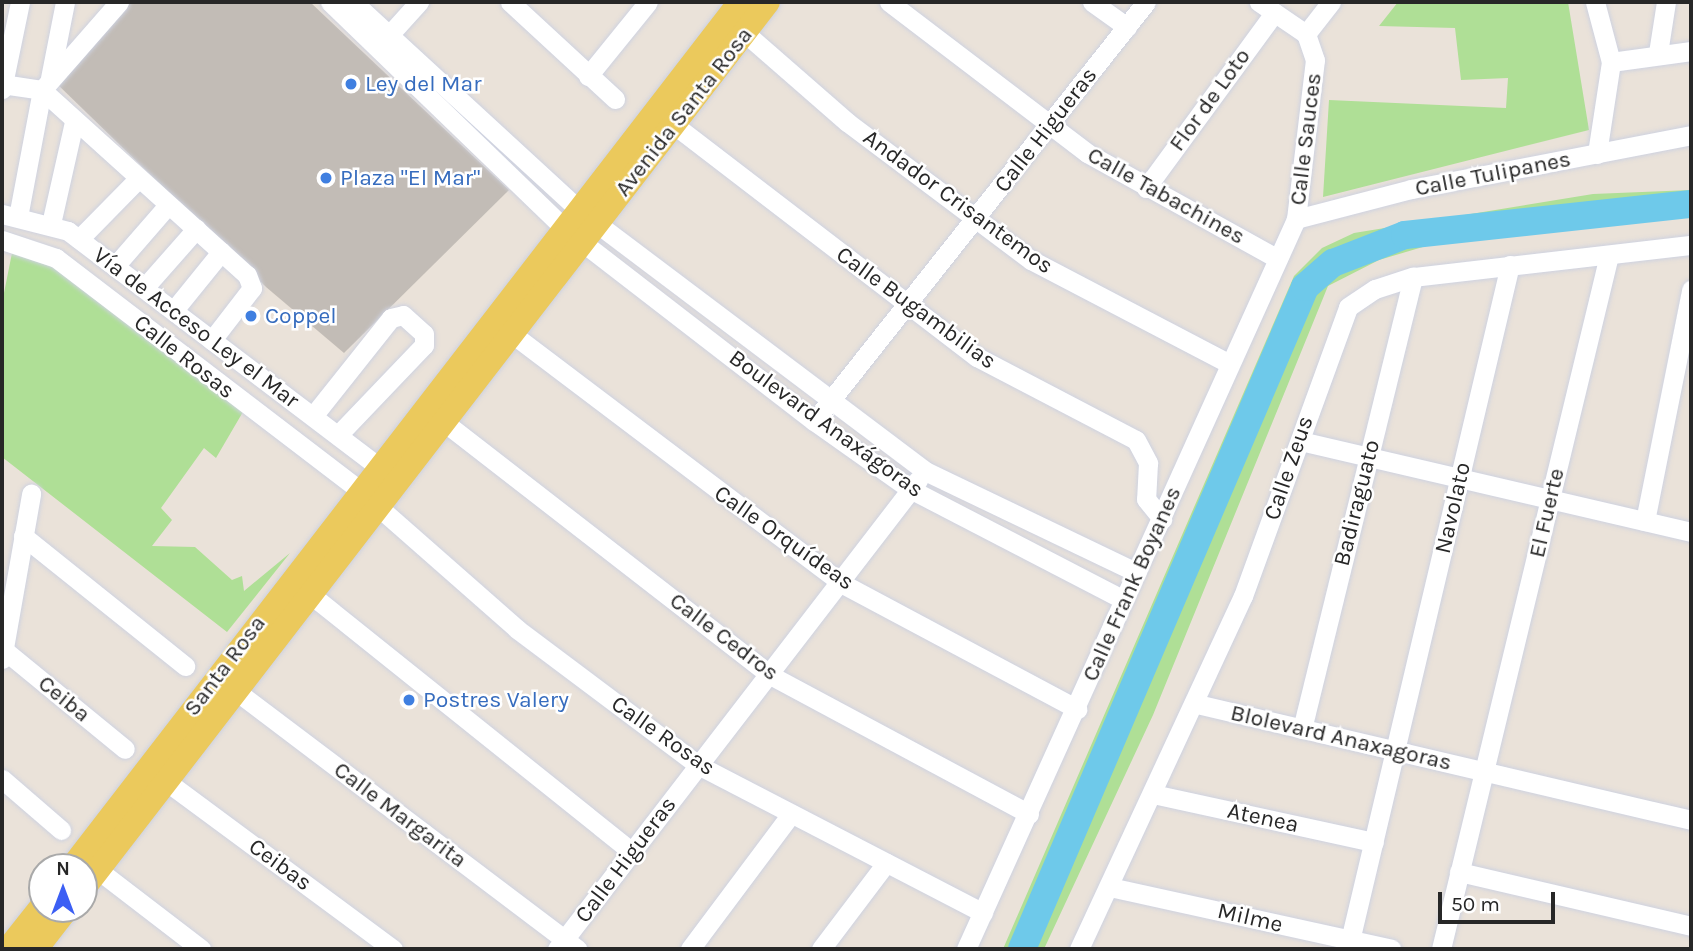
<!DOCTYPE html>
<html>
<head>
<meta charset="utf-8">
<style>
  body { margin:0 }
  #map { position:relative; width:1693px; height:951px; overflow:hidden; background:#eae2d9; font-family:Karla,sans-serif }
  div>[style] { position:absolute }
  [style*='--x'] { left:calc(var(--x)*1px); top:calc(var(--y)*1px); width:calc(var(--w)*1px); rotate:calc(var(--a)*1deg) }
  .green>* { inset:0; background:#afdf96 }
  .river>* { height:28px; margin:-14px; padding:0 14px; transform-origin:14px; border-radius:14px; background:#6ec9ea }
  .building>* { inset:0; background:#c2bcb6 }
  .roads { filter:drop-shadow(0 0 2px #ced2e0) drop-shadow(0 0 2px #ced2e0) }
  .minor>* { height:19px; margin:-9.5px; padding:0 9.5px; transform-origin:9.5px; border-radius:9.5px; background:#fff }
  .major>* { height:24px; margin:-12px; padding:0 12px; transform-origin:12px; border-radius:12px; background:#ebc95c }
  .dots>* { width:19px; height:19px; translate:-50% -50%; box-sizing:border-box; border:4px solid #fff; border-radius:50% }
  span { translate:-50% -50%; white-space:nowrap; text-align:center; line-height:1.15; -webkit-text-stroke:5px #fff; paint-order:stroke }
  .shop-label { font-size:23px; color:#366cbe }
  .left { translate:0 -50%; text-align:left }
  .street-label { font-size:23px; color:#272727 }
  .frame { position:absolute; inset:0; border:4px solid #272727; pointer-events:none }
  .north { position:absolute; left:28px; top:853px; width:70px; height:70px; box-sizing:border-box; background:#fff; border:2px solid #a9a9a9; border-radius:50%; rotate:0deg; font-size:19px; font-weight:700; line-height:28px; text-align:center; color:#272727 }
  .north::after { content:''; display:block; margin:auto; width:24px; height:32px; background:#3c5ff4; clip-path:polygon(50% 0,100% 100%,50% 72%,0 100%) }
  .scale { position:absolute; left:1438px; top:892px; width:117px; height:32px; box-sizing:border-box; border:4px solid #272727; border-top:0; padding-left:9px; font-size:21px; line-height:24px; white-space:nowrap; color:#272727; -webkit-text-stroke:5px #fff; paint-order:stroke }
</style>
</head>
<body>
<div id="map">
  <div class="green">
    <div style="clip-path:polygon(1398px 2px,1568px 2px,1589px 130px,1323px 197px,1329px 100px,1506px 108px,1508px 78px,1461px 80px,1455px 28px,1379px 26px)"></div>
    <div style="clip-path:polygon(1691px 190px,1691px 216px,1453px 238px,1379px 260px,1328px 286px,1153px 715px,1044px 949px,1003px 949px,1294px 276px,1322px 248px,1354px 233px,1593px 194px)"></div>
    <div style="clip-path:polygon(14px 243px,34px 247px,247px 405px,216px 458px,204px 448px,161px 508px,172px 520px,152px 546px,195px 547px,232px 580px,242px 576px,244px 591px,290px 553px,227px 632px,2px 457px,2px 303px)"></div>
  </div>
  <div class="river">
    <div style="--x:1022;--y:949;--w:720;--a:-66.85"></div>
    <div style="--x:1305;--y:287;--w:37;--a:-41"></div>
    <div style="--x:1333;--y:263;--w:77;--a:-21.3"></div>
    <div style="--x:1405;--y:235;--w:288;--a:-6.2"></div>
  </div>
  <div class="building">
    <div style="clip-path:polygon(125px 2px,310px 2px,509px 190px,344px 353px,266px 287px,54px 81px)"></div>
  </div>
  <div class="roads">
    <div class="minor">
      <div style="--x:330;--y:2;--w:325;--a:44"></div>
      <div style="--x:564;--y:228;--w:316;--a:37.7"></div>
      <div style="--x:814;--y:421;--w:118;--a:35.3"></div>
      <div style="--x:910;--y:489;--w:239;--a:27.4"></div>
      <div style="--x:353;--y:2;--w:307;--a:42.6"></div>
      <div style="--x:579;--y:210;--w:433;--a:37"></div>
      <div style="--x:925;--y:471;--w:234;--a:25.6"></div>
      <div style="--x:510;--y:2;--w:143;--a:42.7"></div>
      <div style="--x:889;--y:2;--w:249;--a:37.3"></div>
      <div style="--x:1087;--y:153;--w:218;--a:29"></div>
      <div style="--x:1092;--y:2;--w:43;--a:35.5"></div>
      <div style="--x:1595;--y:2;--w:62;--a:75.1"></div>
      <div style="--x:1611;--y:62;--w:93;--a:98.7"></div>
      <div style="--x:745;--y:33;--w:135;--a:41.1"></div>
      <div style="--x:847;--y:122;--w:230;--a:36.9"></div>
      <div style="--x:1031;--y:260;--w:222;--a:27.6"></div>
      <div style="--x:1306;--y:34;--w:41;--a:-52"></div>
      <div style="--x:381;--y:44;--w:57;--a:-47.9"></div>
      <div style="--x:1658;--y:53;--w:52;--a:-81.1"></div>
      <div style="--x:1611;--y:62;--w:81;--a:-7.8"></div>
      <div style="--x:588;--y:76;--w:95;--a:-51"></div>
      <div style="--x:50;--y:78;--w:77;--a:-78.8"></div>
      <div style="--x:2;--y:84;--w:40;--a:8.5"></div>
      <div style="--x:42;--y:90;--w:117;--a:-48.8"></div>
      <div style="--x:2;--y:89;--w:89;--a:-78.3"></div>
      <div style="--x:42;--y:90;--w:276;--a:42.1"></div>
      <div style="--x:247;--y:275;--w:14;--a:69"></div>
      <div style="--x:252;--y:288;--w:66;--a:127.6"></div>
      <div style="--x:673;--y:124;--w:383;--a:37.5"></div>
      <div style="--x:977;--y:357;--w:179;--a:27.6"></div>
      <div style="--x:1136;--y:440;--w:26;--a:62"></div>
      <div style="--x:1148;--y:463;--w:36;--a:93"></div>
      <div style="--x:1146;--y:499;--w:26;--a:51"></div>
      <div style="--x:1146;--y:188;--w:217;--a:-53.8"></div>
      <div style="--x:2;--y:214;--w:68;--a:14.4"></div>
      <div style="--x:68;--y:231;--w:405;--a:37.2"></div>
      <div style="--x:18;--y:217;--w:129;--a:-79.3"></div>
      <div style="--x:1296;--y:219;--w:119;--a:-14.6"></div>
      <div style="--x:1411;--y:189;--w:285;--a:-10.9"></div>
      <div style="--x:51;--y:224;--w:105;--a:-77.3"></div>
      <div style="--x:79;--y:239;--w:84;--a:-45.5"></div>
      <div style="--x:2;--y:240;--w:57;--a:18.4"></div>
      <div style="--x:56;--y:258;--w:382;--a:37.4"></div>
      <div style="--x:359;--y:490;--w:210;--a:41.3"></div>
      <div style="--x:517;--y:629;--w:226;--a:36.9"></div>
      <div style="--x:698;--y:765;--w:321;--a:27.4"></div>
      <div style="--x:115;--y:266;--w:81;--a:-49"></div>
      <div style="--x:144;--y:288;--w:79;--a:-48.6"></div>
      <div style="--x:174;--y:310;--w:75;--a:-51"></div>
      <div style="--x:503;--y:327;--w:424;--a:37.1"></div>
      <div style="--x:841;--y:583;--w:268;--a:28.1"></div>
      <div style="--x:823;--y:410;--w:520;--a:-51.63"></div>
      <div style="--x:313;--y:416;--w:125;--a:-51.5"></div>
      <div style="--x:391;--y:318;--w:12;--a:-14"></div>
      <div style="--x:403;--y:315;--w:28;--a:42"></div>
      <div style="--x:424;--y:334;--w:11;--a:90"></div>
      <div style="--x:424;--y:345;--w:124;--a:133.7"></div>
      <div style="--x:444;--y:422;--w:413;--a:37.8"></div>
      <div style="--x:770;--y:675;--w:294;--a:28.2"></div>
      <div style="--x:1300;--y:441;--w:401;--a:13.1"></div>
      <div style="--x:1645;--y:521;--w:236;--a:-78.7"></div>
      <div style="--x:23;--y:536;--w:208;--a:38.7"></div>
      <div style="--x:310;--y:594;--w:414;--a:38.7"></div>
      <div style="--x:4;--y:650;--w:156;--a:39.3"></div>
      <div style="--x:2;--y:659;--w:168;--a:-80"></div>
      <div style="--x:236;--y:691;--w:428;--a:37.1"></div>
      <div style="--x:1197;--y:704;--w:507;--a:13.21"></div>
      <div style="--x:1302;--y:729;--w:465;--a:-76.2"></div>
      <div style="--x:155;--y:773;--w:296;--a:36.5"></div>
      <div style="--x:2;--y:779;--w:78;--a:40.8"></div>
      <div style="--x:1153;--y:794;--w:226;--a:12.3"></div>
      <div style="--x:98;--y:870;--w:130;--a:37.5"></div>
      <div style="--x:1459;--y:872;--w:238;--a:13.1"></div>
      <div style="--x:1110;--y:887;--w:288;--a:12.4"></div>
      <div style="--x:557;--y:949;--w:592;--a:-52.41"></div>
      <div style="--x:690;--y:949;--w:169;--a:-53.2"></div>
      <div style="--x:821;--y:949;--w:108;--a:-52.9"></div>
      <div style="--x:966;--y:949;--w:801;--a:-65.67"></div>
      <div style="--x:1296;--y:219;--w:160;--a:-83.2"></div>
      <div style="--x:1315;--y:60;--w:28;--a:-109"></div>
      <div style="--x:1306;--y:34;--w:57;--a:-145.8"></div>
      <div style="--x:1079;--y:949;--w:389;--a:-65.1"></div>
      <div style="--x:1243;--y:596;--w:307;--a:-70"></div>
      <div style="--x:1348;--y:307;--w:32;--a:-34"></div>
      <div style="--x:1375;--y:289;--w:40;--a:-18"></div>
      <div style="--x:1413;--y:277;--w:280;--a:-6.6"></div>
      <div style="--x:1348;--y:949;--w:703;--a:-76.68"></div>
      <div style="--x:1441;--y:949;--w:714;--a:-76.39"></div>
    </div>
    <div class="major">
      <div style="--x:72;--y:867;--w:1093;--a:-52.32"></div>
      <div style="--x:84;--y:888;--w:1119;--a:-52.33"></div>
      <div style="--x:8;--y:949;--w:55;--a:-51.7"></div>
      <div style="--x:36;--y:949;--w:51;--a:-52.2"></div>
    </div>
  </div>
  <div class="dots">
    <div style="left:351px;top:84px;background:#3f7fe0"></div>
    <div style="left:326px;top:178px;background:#3f7fe0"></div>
    <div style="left:251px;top:316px;background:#3f7fe0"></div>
    <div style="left:409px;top:700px;background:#3f7fe0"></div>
  </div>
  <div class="shop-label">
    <span class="left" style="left:365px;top:84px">Ley del Mar</span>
    <span class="left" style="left:340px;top:178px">Plaza "El Mar"</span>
    <span class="left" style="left:265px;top:316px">Coppel</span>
    <span class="left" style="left:423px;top:700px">Postres Valery</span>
  </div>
  <div class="street-label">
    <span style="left:1210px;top:100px;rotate:-54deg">Flor de Loto</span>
    <span style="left:684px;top:112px;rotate:-52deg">Avenida Santa Rosa</span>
    <span style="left:1046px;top:130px;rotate:-52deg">Calle Higueras</span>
    <span style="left:1306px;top:139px;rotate:-83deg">Calle Sauces</span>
    <span style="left:1493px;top:174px;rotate:-11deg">Calle Tulipanes</span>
    <span style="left:1166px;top:196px;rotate:29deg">Calle Tabachines</span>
    <span style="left:958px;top:202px;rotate:36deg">Andador Crisantemos</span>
    <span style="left:916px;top:308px;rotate:36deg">Calle Bugambilias</span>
    <span style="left:196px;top:328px;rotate:37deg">Vía de Acceso Ley el Mar</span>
    <span style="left:184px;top:357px;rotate:38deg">Calle Rosas</span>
    <span style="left:826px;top:424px;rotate:36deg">Boulevard Anaxágoras</span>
    <span style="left:1289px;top:468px;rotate:-71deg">Calle Zeus</span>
    <span style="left:1357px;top:503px;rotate:-76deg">Badiraguato</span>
    <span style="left:1453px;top:508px;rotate:-77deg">Navolato</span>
    <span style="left:1547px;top:513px;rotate:-77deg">El Fuerte</span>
    <span style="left:784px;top:538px;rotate:35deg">Calle Orquídeas</span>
    <span style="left:1132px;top:584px;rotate:-66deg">Calle Frank Boyanes</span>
    <span style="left:724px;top:637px;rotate:37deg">Calle Cedros</span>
    <span style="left:225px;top:666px;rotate:-53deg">Santa Rosa</span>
    <span style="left:64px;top:699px;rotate:39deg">Ceiba</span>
    <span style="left:663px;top:736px;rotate:35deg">Calle Rosas</span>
    <span style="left:1341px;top:738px;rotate:13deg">Blolevard Anaxagoras</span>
    <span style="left:400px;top:815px;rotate:37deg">Calle Margarita</span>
    <span style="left:1263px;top:818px;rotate:12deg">Atenea</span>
    <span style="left:626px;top:860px;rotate:-53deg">Calle Higueras</span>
    <span style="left:280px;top:865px;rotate:36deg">Ceibas</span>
    <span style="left:1250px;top:918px;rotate:13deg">Milme</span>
  </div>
  <div class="frame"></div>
  <div class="north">N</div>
  <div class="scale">50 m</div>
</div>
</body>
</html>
